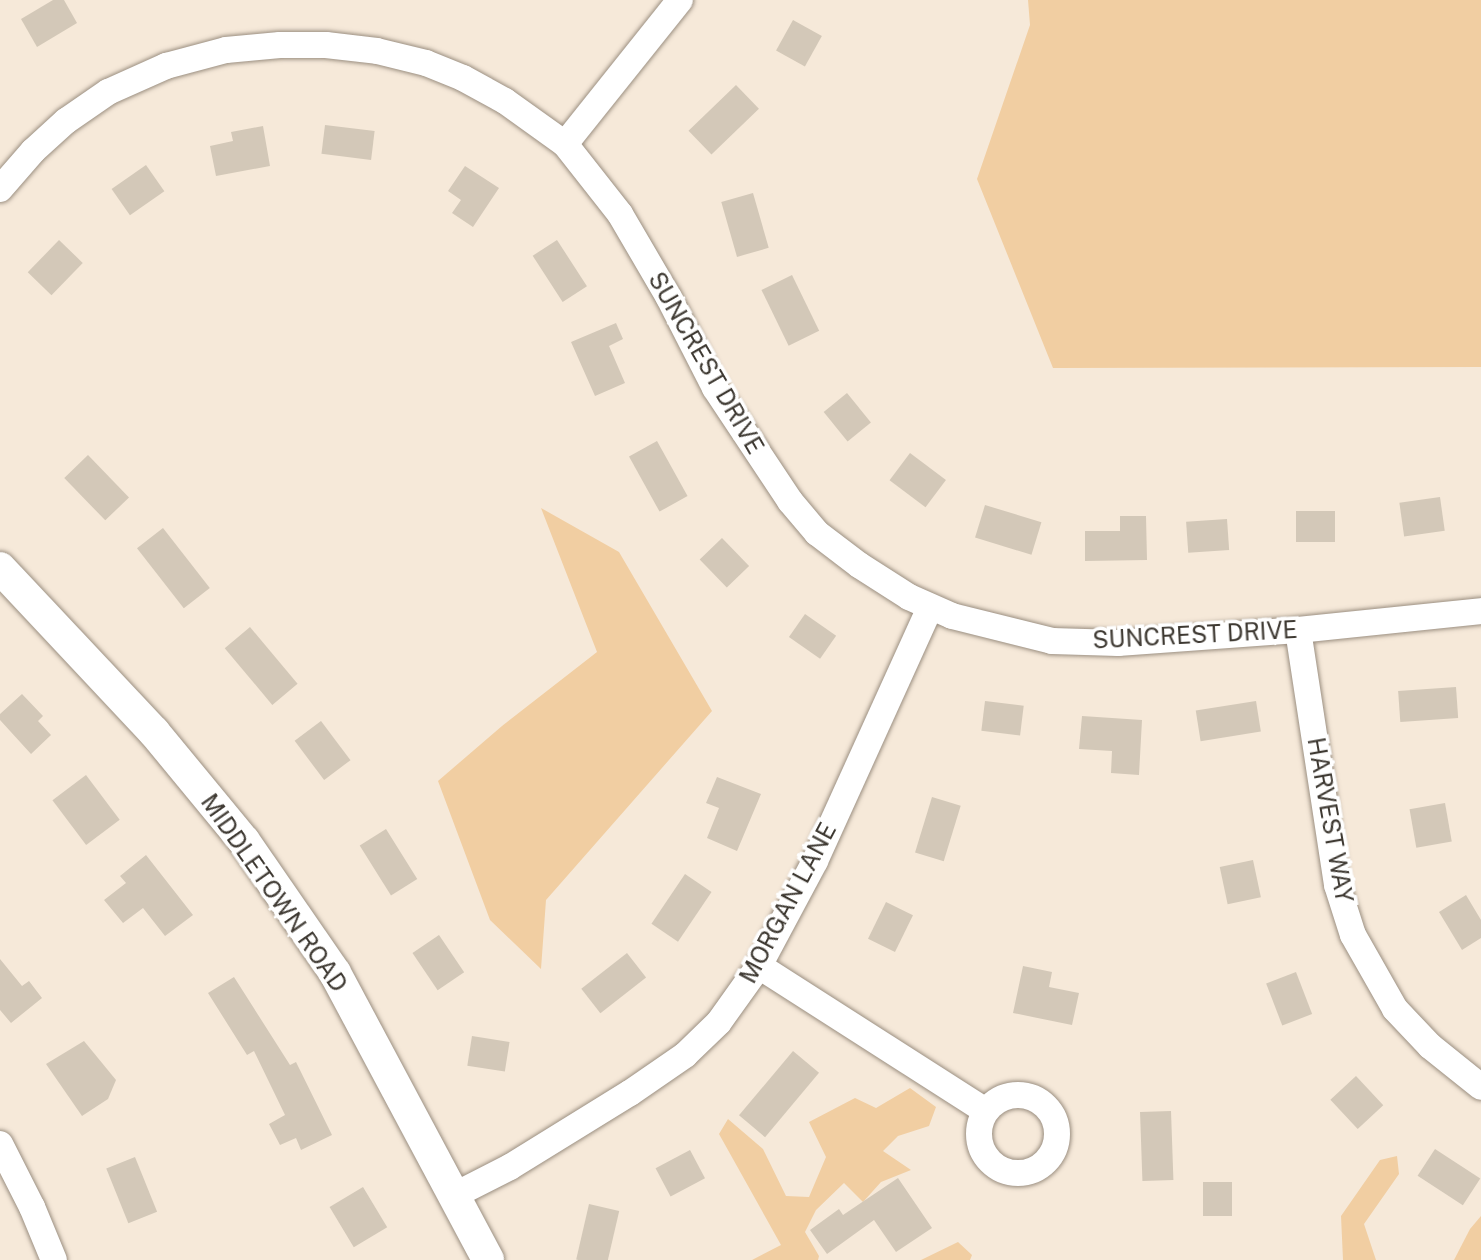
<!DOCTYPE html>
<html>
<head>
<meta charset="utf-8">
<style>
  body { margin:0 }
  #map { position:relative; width:1481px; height:1260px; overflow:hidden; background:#f6e9d9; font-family:"Public Sans",sans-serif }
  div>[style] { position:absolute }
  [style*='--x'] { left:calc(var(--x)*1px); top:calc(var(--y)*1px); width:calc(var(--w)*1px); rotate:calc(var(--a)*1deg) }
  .green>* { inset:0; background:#f1cea2 }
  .building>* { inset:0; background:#d3c8b8; transform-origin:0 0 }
  .roads { filter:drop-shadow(0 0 2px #9b8f81) drop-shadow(0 0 2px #9b8f81) }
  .minor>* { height:26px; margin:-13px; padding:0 13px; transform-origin:13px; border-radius:13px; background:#fff }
  .minor>.ring { margin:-13px; padding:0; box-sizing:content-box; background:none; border:26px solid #fff; border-radius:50% }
  .tertiary>* { height:32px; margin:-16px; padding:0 16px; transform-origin:16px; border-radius:16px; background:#fff }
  span { translate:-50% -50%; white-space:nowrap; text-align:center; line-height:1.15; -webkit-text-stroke:7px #fff; paint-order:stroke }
  .street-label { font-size:24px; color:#3e3932 }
</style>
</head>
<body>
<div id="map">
  <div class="green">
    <div style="clip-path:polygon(1028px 0,1481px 0,1481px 367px,1053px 368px,977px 179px,1030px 25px)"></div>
    <div style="clip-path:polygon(541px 508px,619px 552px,712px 711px,546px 900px,541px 969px,490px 920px,438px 781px,502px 726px,597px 652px)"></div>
    <div style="clip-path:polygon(910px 1088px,936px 1107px,929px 1126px,898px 1136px,883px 1151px,911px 1170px,881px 1182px,863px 1202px,844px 1183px,816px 1210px,805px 1232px,819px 1256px,818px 1260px,752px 1260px,781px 1245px,719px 1134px,728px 1119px,763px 1149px,786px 1196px,809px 1197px,826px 1157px,809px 1122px,855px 1098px,876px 1108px)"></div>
    <div style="clip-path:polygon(1397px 1156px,1399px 1174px,1364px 1224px,1376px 1260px,1343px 1260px,1341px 1216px,1380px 1160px)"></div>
    <div style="clip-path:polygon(1481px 1216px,1481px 1260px,1454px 1260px,1470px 1229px)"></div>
    <div style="clip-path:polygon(958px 1242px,972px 1255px,970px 1260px,921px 1260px)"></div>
  </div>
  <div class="building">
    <div style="clip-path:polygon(53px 0,64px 0,77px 23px,37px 47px,21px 19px)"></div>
    <div style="left:793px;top:20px;width:33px;height:35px;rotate:29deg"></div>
    <div style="left:736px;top:85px;width:33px;height:66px;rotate:46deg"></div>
    <div style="left:325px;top:125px;width:50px;height:29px;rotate:7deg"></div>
    <div style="clip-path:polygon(263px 126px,270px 166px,216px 176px,210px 146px,233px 141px,231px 132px)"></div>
    <div style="left:146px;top:165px;width:32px;height:42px;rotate:55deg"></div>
    <div style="clip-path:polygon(465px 166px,499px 188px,473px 227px,452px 213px,461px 200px,448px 191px)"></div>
    <div style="left:753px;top:193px;width:57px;height:33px;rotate:74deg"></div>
    <div style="left:59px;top:240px;width:33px;height:45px;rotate:44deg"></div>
    <div style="left:557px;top:240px;width:55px;height:29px;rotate:57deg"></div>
    <div style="left:792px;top:275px;width:62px;height:34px;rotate:64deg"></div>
    <div style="clip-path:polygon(616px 323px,623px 339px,609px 346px,625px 383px,595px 396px,571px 342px)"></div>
    <div style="left:847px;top:393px;width:38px;height:30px;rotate:51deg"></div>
    <div style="left:657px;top:441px;width:63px;height:32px;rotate:61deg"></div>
    <div style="left:910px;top:453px;width:45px;height:34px;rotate:37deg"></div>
    <div style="left:88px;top:455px;width:59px;height:33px;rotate:46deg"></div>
    <div style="left:1440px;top:497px;width:34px;height:41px;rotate:82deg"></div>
    <div style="left:985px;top:505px;width:59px;height:34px;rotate:17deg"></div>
    <div style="left:1296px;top:511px;width:39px;height:31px"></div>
    <div style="clip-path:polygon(1120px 516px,1146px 516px,1147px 560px,1085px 561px,1085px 531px,1120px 531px)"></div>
    <div style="left:1227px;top:519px;width:31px;height:41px;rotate:86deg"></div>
    <div style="left:163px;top:528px;width:76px;height:33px;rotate:52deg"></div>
    <div style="left:722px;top:538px;width:39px;height:31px;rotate:46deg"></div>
    <div style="left:805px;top:614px;width:38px;height:28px;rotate:35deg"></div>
    <div style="left:250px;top:627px;width:74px;height:33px;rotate:50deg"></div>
    <div style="left:1456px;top:687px;width:31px;height:58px;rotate:86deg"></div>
    <div style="clip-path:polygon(22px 694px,43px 716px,38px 721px,51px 735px,31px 754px,0 720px,0 714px)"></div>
    <div style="left:985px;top:701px;width:39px;height:30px;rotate:7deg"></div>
    <div style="left:1256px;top:701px;width:31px;height:61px;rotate:81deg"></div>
    <div style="clip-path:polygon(1082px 716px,1142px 720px,1139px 775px,1111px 773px,1112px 751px,1079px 749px)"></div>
    <div style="left:321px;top:721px;width:49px;height:33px;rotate:53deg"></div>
    <div style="left:86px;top:775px;width:56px;height:42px;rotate:53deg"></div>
    <div style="clip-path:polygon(717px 777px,761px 794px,737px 851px,707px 838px,719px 808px,706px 803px)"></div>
    <div style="left:932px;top:797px;width:30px;height:58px;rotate:17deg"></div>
    <div style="left:1445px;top:803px;width:39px;height:36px;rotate:80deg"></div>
    <div style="left:386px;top:829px;width:59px;height:31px;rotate:58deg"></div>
    <div style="clip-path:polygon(146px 855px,193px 915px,165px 936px,143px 908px,123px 923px,104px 900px,126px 883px,120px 876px)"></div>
    <div style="left:1253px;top:860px;width:38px;height:34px;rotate:78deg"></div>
    <div style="left:685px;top:874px;width:32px;height:60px;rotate:34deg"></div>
    <div style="clip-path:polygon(1466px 895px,1481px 920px,1481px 938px,1462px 950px,1439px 912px)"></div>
    <div style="left:886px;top:902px;width:30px;height:41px;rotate:26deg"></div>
    <div style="left:439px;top:935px;width:45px;height:32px;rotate:56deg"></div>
    <div style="left:627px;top:953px;width:31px;height:58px;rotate:52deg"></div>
    <div style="clip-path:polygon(0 959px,22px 986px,29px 981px,42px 998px,11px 1023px,0 1010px)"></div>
    <div style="clip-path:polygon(1023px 966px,1052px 972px,1049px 987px,1079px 993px,1072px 1025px,1013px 1013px)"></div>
    <div style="left:1296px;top:972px;width:45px;height:32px;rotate:69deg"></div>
    <div style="clip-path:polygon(234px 977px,290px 1065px,296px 1062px,332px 1135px,301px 1150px,296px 1138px,280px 1145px,269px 1124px,285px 1115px,254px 1051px,247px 1055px,208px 993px)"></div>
    <div style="left:472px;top:1036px;width:38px;height:30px;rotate:9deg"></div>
    <div style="clip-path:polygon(84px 1041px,116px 1080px,108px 1099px,82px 1116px,46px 1064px)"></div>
    <div style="left:793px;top:1051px;width:34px;height:84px;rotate:40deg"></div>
    <div style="left:1356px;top:1076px;width:40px;height:35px;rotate:47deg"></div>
    <div style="left:1171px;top:1111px;width:69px;height:31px;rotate:88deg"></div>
    <div style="left:1435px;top:1149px;width:54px;height:32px;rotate:33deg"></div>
    <div style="left:690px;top:1150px;width:32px;height:39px;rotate:62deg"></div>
    <div style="left:135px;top:1157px;width:59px;height:31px;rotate:68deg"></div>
    <div style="clip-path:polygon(898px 1178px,932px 1228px,896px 1252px,874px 1220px,827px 1254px,810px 1230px,839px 1209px,843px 1215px)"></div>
    <div style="left:1232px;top:1182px;width:34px;height:29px;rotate:90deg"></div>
    <div style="left:363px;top:1187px;width:47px;height:39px;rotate:59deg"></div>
    <div style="left:589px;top:1204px;width:31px;height:57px;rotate:13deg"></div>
  </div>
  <div class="roads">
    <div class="minor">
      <div style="--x:565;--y:144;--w:184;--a:-51.4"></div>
      <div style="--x:0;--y:189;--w:50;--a:-49"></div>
      <div style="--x:33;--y:151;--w:45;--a:-42.3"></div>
      <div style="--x:66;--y:121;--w:51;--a:-34.6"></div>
      <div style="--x:108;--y:92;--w:64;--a:-24.1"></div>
      <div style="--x:166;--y:66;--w:62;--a:-14.9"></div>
      <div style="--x:226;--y:50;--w:54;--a:-5.3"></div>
      <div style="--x:280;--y:45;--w:46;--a:0"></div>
      <div style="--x:326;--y:45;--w:51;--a:6.7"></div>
      <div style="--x:377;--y:51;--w:50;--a:13.8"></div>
      <div style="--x:426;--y:63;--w:40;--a:22"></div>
      <div style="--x:463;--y:78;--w:48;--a:28.7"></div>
      <div style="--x:505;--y:101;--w:74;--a:35.6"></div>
      <div style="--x:565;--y:144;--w:89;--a:51.8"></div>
      <div style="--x:620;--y:214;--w:97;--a:59.7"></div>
      <div style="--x:669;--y:298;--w:101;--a:62.9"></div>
      <div style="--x:715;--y:388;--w:136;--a:56.4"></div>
      <div style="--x:790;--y:501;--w:42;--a:49.8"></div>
      <div style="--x:817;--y:533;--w:53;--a:37.3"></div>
      <div style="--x:859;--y:565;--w:59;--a:32.6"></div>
      <div style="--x:909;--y:597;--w:47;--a:23.8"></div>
      <div style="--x:952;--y:616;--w:103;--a:14"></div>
      <div style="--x:1052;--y:641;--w:66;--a:1.7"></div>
      <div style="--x:1118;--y:643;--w:180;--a:-4.1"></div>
      <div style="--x:1298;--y:630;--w:184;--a:-5.9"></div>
      <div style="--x:1298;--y:630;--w:258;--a:81.3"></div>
      <div style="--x:1337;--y:885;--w:52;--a:72.3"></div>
      <div style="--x:1353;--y:935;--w:85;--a:60.4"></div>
      <div style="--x:1395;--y:1009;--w:51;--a:46.6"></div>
      <div style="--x:1430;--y:1046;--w:65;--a:38.8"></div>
      <div style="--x:759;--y:966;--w:269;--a:32.6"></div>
      <div class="ring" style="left:979px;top:1095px;width:52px;height:52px"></div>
      <div style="--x:0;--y:1144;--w:71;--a:63.1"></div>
      <div style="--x:32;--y:1207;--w:57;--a:67.5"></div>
      <div style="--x:455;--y:1195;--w:62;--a:-27"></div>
      <div style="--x:510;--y:1167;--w:141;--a:-31.7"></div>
      <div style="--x:630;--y:1093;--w:67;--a:-34.6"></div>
      <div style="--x:685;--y:1055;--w:47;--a:-44.1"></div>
      <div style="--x:719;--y:1022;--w:69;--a:-54.5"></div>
      <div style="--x:759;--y:966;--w:119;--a:-61.9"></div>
      <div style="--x:815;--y:861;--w:279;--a:-65.6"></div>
    </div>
    <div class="tertiary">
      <div style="--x:0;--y:568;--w:225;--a:46.8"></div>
      <div style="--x:154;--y:732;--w:141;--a:50.5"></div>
      <div style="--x:244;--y:841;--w:160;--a:55.4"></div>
      <div style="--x:335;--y:973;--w:325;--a:61.9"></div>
    </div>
  </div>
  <div class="street-label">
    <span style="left:706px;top:363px;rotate:60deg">SUNCREST DRIVE</span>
    <span style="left:1195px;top:635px;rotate:-3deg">SUNCREST DRIVE</span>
    <span style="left:1330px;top:820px;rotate:80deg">HARVEST WAY</span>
    <span style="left:274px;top:893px;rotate:55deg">MIDDLETOWN ROAD</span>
    <span style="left:788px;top:903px;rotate:-62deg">MORGAN LANE</span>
  </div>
</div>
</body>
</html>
